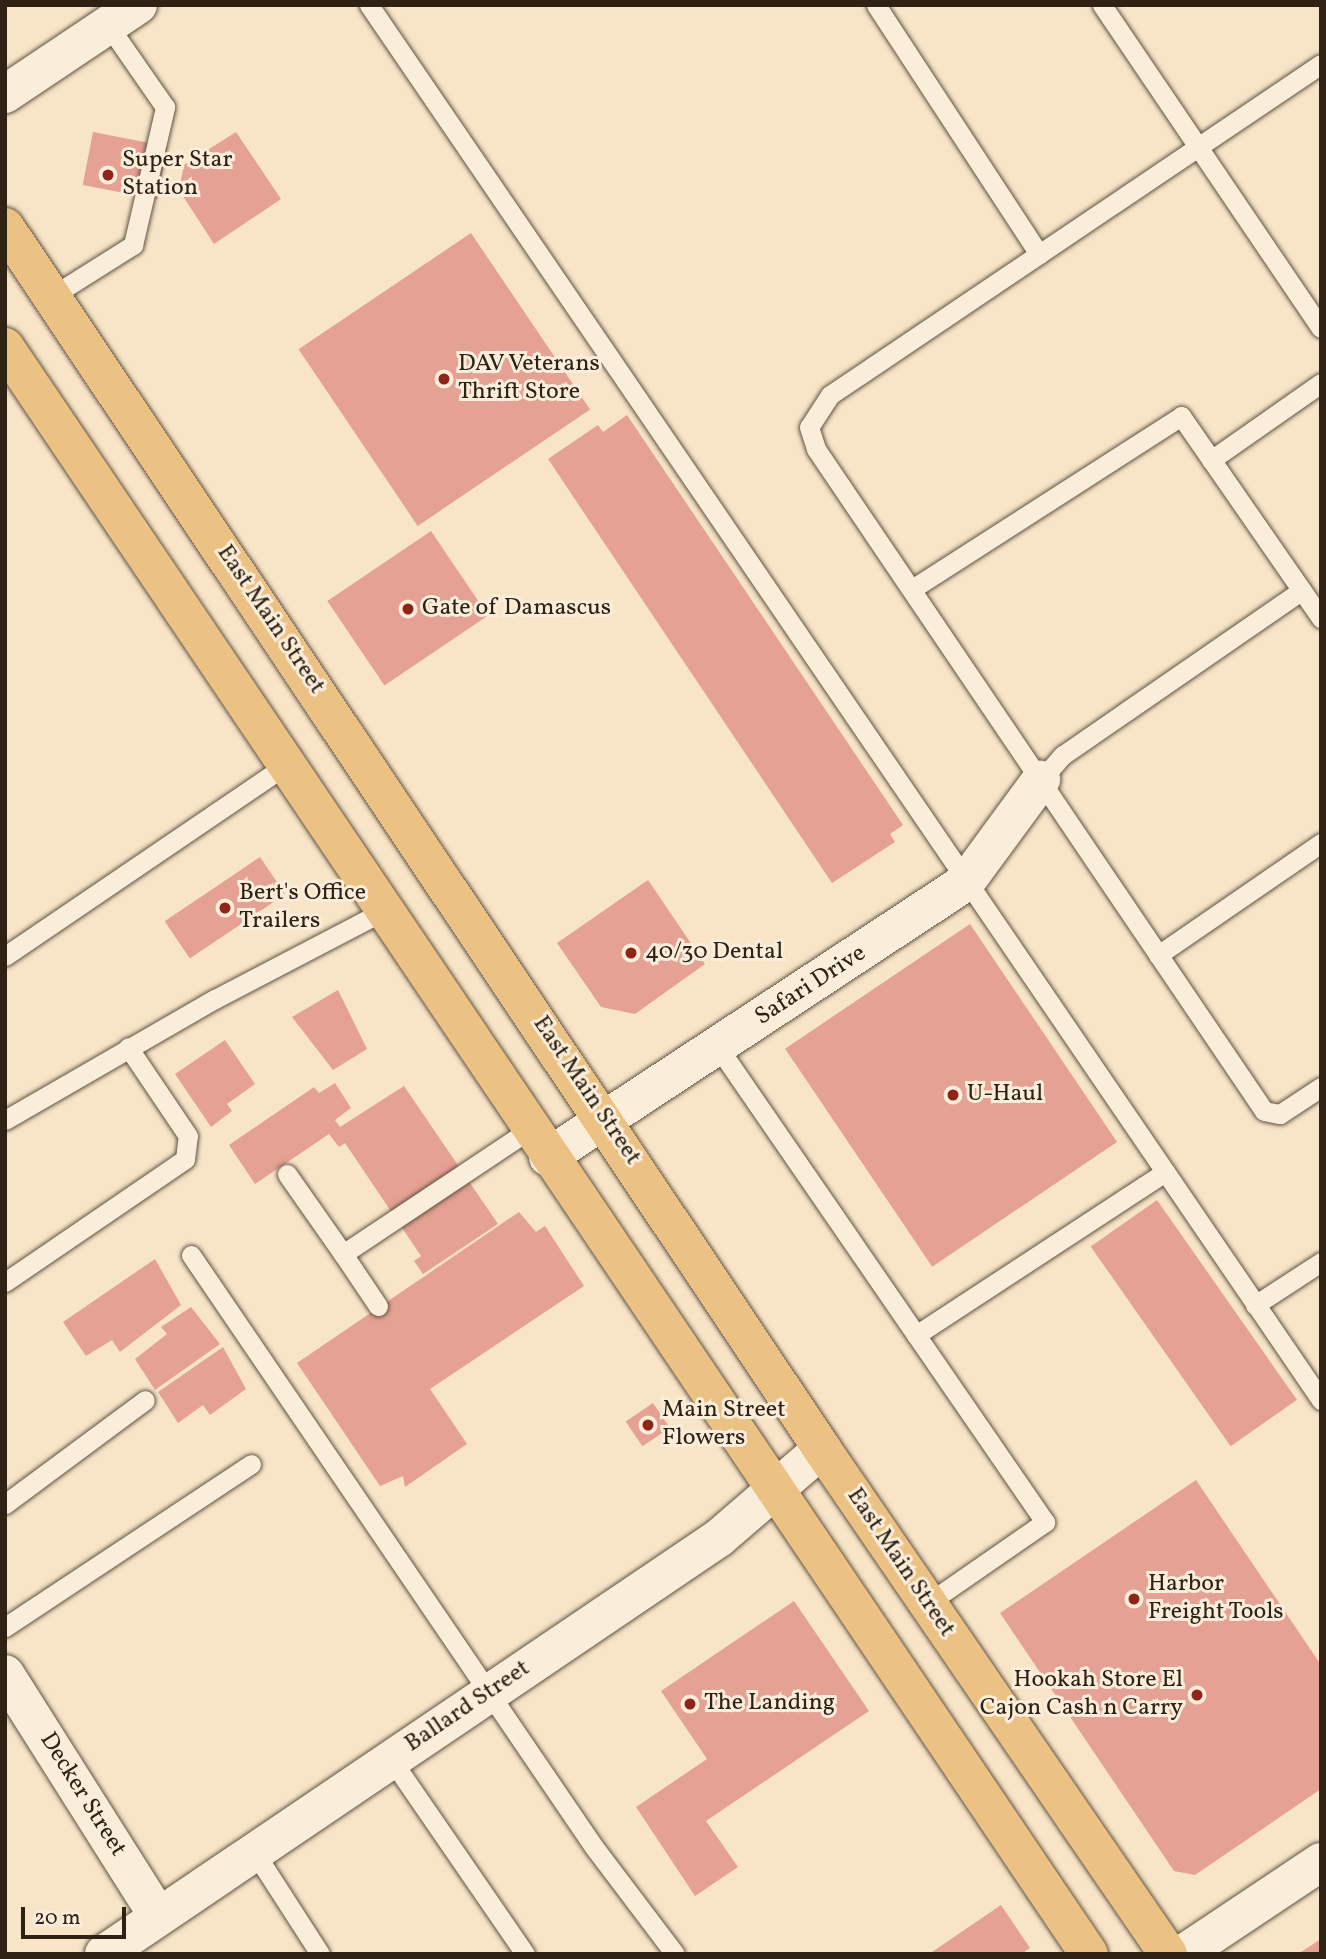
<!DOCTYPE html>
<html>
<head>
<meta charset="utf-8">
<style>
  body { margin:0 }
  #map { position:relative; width:1326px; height:1959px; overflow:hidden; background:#f8e5c8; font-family:Vollkorn,serif }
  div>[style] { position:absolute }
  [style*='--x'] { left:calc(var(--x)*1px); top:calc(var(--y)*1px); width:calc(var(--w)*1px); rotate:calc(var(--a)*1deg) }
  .building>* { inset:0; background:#e5a193; transform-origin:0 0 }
  .roads { filter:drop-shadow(0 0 2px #615342) drop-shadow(0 0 2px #615342) }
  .lane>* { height:19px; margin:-9.5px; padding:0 9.5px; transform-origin:9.5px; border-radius:9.5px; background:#faeedb }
  .street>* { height:38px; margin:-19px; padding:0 19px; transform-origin:19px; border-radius:19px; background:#faeedb }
  .secondary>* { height:38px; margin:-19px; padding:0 19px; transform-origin:19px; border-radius:19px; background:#faeedb }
  .primary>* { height:38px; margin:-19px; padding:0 19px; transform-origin:19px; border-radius:19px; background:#ecc284 }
  .dots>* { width:19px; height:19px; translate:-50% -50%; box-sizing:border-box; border:4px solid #faeedb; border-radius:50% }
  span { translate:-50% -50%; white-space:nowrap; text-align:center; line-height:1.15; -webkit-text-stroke:6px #faeedb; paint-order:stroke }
  .poi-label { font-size:24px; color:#2f2215 }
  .left { translate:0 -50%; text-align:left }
  .right { translate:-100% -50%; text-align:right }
  .street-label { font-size:24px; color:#2f2215 }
  .frame { position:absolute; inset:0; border:7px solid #2f2215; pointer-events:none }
  .scale { position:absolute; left:21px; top:1907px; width:105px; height:32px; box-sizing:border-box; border:4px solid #2f2215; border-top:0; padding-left:9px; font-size:21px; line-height:24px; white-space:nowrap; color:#2f2215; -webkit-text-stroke:5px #faeedb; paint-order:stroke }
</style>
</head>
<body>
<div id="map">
  <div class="building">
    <div style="left:93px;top:132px;width:76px;height:54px;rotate:11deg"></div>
    <div style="clip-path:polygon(236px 132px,281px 199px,214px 244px,179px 190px,184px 165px)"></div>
    <div style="left:471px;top:233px;width:213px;height:208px;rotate:56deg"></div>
    <div style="clip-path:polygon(627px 415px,903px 825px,890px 834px,895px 842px,832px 883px,548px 459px,598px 425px,603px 432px)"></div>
    <div style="left:431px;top:531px;width:102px;height:125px;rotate:56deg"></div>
    <div style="left:260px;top:857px;width:45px;height:115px;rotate:56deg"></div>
    <div style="clip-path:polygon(648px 880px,705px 964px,635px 1014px,601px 1007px,557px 943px)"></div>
    <div style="left:970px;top:924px;width:263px;height:223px;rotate:56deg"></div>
    <div style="clip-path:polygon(338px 990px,367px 1049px,333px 1070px,292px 1017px)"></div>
    <div style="clip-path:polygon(225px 1040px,255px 1084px,227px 1104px,232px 1111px,211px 1127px,175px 1074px)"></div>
    <div style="clip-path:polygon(335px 1083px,351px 1108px,335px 1120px,340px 1127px,404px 1086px,498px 1224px,423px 1274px,414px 1261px,421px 1256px,345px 1143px,339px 1147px,329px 1134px,255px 1184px,229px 1145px,314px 1087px,319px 1093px)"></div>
    <div style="left:1157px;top:1200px;width:244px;height:81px;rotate:55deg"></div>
    <div style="clip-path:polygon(519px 1212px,536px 1232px,545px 1226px,584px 1286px,430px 1389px,467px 1444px,405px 1487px,403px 1476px,380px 1486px,297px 1363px)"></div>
    <div style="clip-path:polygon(155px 1259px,181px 1305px,120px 1352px,112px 1340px,86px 1356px,63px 1322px)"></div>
    <div style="clip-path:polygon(191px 1307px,220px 1344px,155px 1390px,135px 1359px,167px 1334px,161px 1327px)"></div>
    <div style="clip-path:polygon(223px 1347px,246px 1389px,210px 1415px,203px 1405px,178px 1423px,158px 1392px)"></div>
    <div style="left:653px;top:1403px;width:30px;height:33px;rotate:56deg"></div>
    <div style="clip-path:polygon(1196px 1480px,1321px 1665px,1321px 1789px,1195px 1875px,1174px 1871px,1000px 1613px)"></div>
    <div style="clip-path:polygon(794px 1601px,869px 1711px,706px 1821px,738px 1867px,695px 1896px,636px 1807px,707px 1759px,661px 1691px)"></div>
    <div style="clip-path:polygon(1001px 1905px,1030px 1948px,1021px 1954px,929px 1954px)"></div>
    <div style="clip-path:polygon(1321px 1939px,1321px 1954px,1298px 1954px)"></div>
  </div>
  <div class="roads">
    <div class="lane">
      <div style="--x:369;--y:5;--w:1689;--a:55.69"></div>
      <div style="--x:876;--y:5;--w:298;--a:56.8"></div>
      <div style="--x:1102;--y:5;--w:390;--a:55.9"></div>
      <div style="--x:1321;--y:64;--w:592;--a:146.01"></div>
      <div style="--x:830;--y:395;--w:38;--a:123"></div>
      <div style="--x:809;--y:427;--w:23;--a:72"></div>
      <div style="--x:816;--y:449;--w:799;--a:55.91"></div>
      <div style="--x:1264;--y:1111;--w:16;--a:11"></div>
      <div style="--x:1280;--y:1114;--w:49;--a:-33.4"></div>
      <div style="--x:52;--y:296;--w:96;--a:-32.2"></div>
      <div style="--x:133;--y:245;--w:142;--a:-76.9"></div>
      <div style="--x:165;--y:107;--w:100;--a:-124.8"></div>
      <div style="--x:1211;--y:460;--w:134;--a:-35"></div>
      <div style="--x:912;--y:589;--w:320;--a:-32.7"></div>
      <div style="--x:1181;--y:416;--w:246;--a:55.3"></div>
      <div style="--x:1041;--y:780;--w:33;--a:-49"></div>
      <div style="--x:1063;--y:755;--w:290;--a:-34.6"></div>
      <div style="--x:1158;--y:955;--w:198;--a:-34.5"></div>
      <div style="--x:5;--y:956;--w:340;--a:-34.2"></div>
      <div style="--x:718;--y:1047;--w:577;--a:55.46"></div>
      <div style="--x:1045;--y:1522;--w:142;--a:145.3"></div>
      <div style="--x:5;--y:1120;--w:242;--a:-30"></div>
      <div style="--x:215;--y:999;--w:190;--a:-27.6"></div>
      <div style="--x:287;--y:1174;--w:98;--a:55"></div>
      <div style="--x:191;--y:1255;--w:716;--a:55.76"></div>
      <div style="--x:594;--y:1847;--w:134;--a:52.9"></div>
      <div style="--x:5;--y:1282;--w:218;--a:-34.3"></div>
      <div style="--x:185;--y:1159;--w:23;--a:-83"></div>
      <div style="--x:188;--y:1136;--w:107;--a:-124"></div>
      <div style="--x:1255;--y:1305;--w:79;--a:-33.1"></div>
      <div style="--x:378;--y:1306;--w:63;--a:-123.9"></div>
      <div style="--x:343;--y:1254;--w:224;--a:-33.7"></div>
      <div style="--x:916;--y:1335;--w:298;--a:-33.2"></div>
      <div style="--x:5;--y:1504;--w:174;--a:-36.6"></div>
      <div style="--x:5;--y:1627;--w:295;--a:-33.5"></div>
      <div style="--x:391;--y:1759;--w:237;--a:55.5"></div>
      <div style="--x:255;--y:1853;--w:120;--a:57.2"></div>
    </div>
    <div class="street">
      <div style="--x:548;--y:1157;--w:500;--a:-33.34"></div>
      <div style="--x:966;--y:882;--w:127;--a:-53.7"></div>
      <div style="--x:5;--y:1674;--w:286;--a:57.7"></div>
      <div style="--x:104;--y:1954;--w:742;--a:-34.08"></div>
      <div style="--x:719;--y:1538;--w:136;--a:-40.8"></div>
      <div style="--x:1183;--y:1954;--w:166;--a:-33.7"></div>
    </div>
    <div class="secondary">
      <div style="--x:5;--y:94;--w:160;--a:-33.8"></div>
    </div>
    <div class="primary">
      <div style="--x:5;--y:227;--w:1470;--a:56.23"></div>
      <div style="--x:822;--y:1449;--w:612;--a:55.58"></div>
      <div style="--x:5;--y:347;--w:1938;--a:56"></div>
    </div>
  </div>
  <div class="dots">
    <div style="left:108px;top:175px;background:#8f2418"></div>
    <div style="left:444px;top:379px;background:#8f2418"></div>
    <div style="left:408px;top:609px;background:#8f2418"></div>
    <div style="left:225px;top:908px;background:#8f2418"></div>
    <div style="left:631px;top:953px;background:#8f2418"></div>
    <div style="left:953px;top:1095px;background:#8f2418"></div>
    <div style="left:648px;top:1425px;background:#8f2418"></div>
    <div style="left:1134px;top:1599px;background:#8f2418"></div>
    <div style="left:1197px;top:1695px;background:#8f2418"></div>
    <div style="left:690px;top:1704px;background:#8f2418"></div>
  </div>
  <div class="poi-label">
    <span class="left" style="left:122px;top:175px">Super Star<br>Station</span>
    <span class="left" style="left:458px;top:379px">DAV Veterans<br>Thrift Store</span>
    <span class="left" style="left:422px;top:609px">Gate of Damascus</span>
    <span class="left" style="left:239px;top:908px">Bert's Office<br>Trailers</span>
    <span class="left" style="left:645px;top:953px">40/30 Dental</span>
    <span class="left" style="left:967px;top:1095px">U-Haul</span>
    <span class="left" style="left:662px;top:1425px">Main Street<br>Flowers</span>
    <span class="left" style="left:1148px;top:1599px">Harbor<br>Freight Tools</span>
    <span class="right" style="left:1183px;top:1695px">Hookah Store El<br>Cajon Cash n Carry</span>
    <span class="left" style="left:704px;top:1704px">The Landing</span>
  </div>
  <div class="street-label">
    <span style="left:270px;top:620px;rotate:56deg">East Main Street</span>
    <span style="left:811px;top:986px;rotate:-33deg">Safari Drive</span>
    <span style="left:586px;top:1091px;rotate:56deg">East Main Street</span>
    <span style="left:900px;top:1563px;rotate:56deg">East Main Street</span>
    <span style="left:468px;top:1707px;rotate:-34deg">Ballard Street</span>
    <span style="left:82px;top:1795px;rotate:58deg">Decker Street</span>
  </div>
  <div class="frame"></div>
  <div class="scale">20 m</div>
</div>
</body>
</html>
